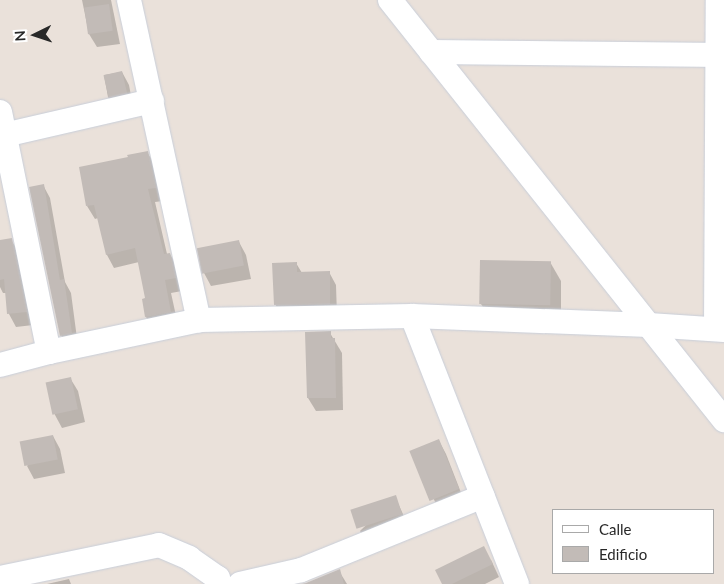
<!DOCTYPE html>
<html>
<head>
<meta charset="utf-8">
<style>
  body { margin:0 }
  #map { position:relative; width:724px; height:584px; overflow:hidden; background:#eae1da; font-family:Lato,sans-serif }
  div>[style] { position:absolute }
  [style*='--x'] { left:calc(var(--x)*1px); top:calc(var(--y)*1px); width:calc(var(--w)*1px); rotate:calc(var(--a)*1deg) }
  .shadow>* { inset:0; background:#0003 }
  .building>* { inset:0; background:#c2bbb7; transform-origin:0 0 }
  .roads { filter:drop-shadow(0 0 1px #c8ced9) drop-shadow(0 0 1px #c8ced9) }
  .street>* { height:24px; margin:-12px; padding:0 12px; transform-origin:12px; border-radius:12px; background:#fff }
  span { translate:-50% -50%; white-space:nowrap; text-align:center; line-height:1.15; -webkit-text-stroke:4.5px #fff; paint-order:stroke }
  .legend { position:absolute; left:552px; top:509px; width:162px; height:65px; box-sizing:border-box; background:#fff; border:1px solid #a9a9a9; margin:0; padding:6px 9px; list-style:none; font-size:15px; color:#282828 }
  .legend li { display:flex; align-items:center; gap:10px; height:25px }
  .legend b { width:25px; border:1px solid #a9a9a9 }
  .north { position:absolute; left:10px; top:10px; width:50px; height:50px; -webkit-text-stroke:4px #fff; paint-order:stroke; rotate:266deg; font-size:14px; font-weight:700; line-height:20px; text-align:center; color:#282828 }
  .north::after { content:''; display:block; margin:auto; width:18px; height:22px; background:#282828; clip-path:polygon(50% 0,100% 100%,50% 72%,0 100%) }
</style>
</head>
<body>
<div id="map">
  <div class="shadow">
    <div style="clip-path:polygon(82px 0,111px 0,120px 44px,97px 47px,89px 34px)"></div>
    <div style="clip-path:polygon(122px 72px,129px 85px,133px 106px,116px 110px,108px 97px,104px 75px)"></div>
    <div style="clip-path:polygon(147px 152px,155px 165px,163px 201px,155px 202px,167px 254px,170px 254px,177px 267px,182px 291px,171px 293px,178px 325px,154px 330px,146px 317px,143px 300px,146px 299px,139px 262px,114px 268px,107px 255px,98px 218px,95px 219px,87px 206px,129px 158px)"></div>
    <div style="clip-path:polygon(43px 185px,50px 198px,65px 282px,71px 293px,78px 346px,68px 348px,61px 335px)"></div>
    <div style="clip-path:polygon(11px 240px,19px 252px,33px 325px,16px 327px,9px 314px,6px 293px,3px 293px,0 287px,0 242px)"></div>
    <div style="clip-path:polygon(239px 242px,246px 255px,251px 279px,211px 286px,204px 273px)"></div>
    <div style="clip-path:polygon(550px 262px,561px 281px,561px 323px,492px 322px,481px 304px)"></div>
    <div style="clip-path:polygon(296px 263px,302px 273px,329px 272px,336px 285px,337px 316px,283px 317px,275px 304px)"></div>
    <div style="clip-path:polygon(330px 333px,342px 353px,343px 410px,316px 411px,308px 398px)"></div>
    <div style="clip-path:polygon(70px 378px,78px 391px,85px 422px,62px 428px,55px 415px,48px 384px)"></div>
    <div style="clip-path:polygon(53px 436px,60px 449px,65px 473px,34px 479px,27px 466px)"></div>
    <div style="clip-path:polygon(439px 441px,446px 454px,465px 503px,441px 514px,411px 452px)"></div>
    <div style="clip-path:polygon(395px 497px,409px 527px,367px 544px,360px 531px)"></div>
    <div style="clip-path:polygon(491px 560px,499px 577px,485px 584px,444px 584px)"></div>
    <div style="clip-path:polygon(339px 571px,347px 584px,318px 584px)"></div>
    <div style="clip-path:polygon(69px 579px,71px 584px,47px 584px)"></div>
  </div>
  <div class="building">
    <div style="left:109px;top:4px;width:27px;height:25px;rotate:82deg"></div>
    <div style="left:122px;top:71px;width:23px;height:19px;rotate:77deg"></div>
    <div style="clip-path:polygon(148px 151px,156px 188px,148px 189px,164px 254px,170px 253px,176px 278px,165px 280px,171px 312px,145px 317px,142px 299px,145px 298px,135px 248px,106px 255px,94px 205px,86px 206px,79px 167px,128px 157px,127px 155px)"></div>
    <div style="clip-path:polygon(44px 184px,60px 280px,64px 279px,72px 333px,60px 336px,29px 187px)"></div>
    <div style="clip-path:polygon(12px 238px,27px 312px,7px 314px,4px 279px,0 280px,0 240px)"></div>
    <div style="left:239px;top:240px;width:26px;height:43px;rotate:79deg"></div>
    <div style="left:480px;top:260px;width:71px;height:44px;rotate:1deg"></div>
    <div style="clip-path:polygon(297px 262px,297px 272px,330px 271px,330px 304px,274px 305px,272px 263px)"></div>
    <div style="clip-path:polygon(331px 331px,331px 338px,335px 338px,336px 398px,307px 398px,305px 332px)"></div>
    <div style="left:71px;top:377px;width:33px;height:26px;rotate:78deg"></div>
    <div style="left:53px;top:435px;width:25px;height:34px;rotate:79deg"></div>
    <div style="left:439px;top:439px;width:54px;height:32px;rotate:68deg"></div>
    <div style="left:396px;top:495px;width:20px;height:48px;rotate:72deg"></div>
    <div style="clip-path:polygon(484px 546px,493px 564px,452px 584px,442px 584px,435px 570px)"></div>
    <div style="clip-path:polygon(340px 569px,344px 584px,301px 584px,306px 583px)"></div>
  </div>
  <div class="roads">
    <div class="street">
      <div style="--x:129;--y:0;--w:328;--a:77.7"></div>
      <div style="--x:390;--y:0;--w:537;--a:51.51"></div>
      <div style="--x:431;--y:52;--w:293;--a:0.6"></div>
      <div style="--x:0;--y:112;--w:245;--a:78.5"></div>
      <div style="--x:0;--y:136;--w:156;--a:-13"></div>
      <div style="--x:412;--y:316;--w:288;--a:68.6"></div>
      <div style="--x:716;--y:329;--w:329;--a:-89.7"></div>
      <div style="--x:0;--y:365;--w:51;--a:-14.9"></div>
      <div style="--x:49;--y:352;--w:153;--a:-12"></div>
      <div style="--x:199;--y:320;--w:213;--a:-1.1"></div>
      <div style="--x:412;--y:316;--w:237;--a:2.2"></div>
      <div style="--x:649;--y:325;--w:75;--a:3.8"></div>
      <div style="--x:0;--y:578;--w:162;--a:-11.7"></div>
      <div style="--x:159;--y:545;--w:33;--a:23"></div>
      <div style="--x:189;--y:558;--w:35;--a:35"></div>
      <div style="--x:218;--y:578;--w:6;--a:81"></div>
      <div style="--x:240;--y:584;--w:63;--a:-12.9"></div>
      <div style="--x:301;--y:570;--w:196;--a:-22.1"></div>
    </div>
  </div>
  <ul class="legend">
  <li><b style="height:6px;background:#fff"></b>Calle</li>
  <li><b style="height:14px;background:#c2bbb7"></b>Edificio</li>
  </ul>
  <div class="north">N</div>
</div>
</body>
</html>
